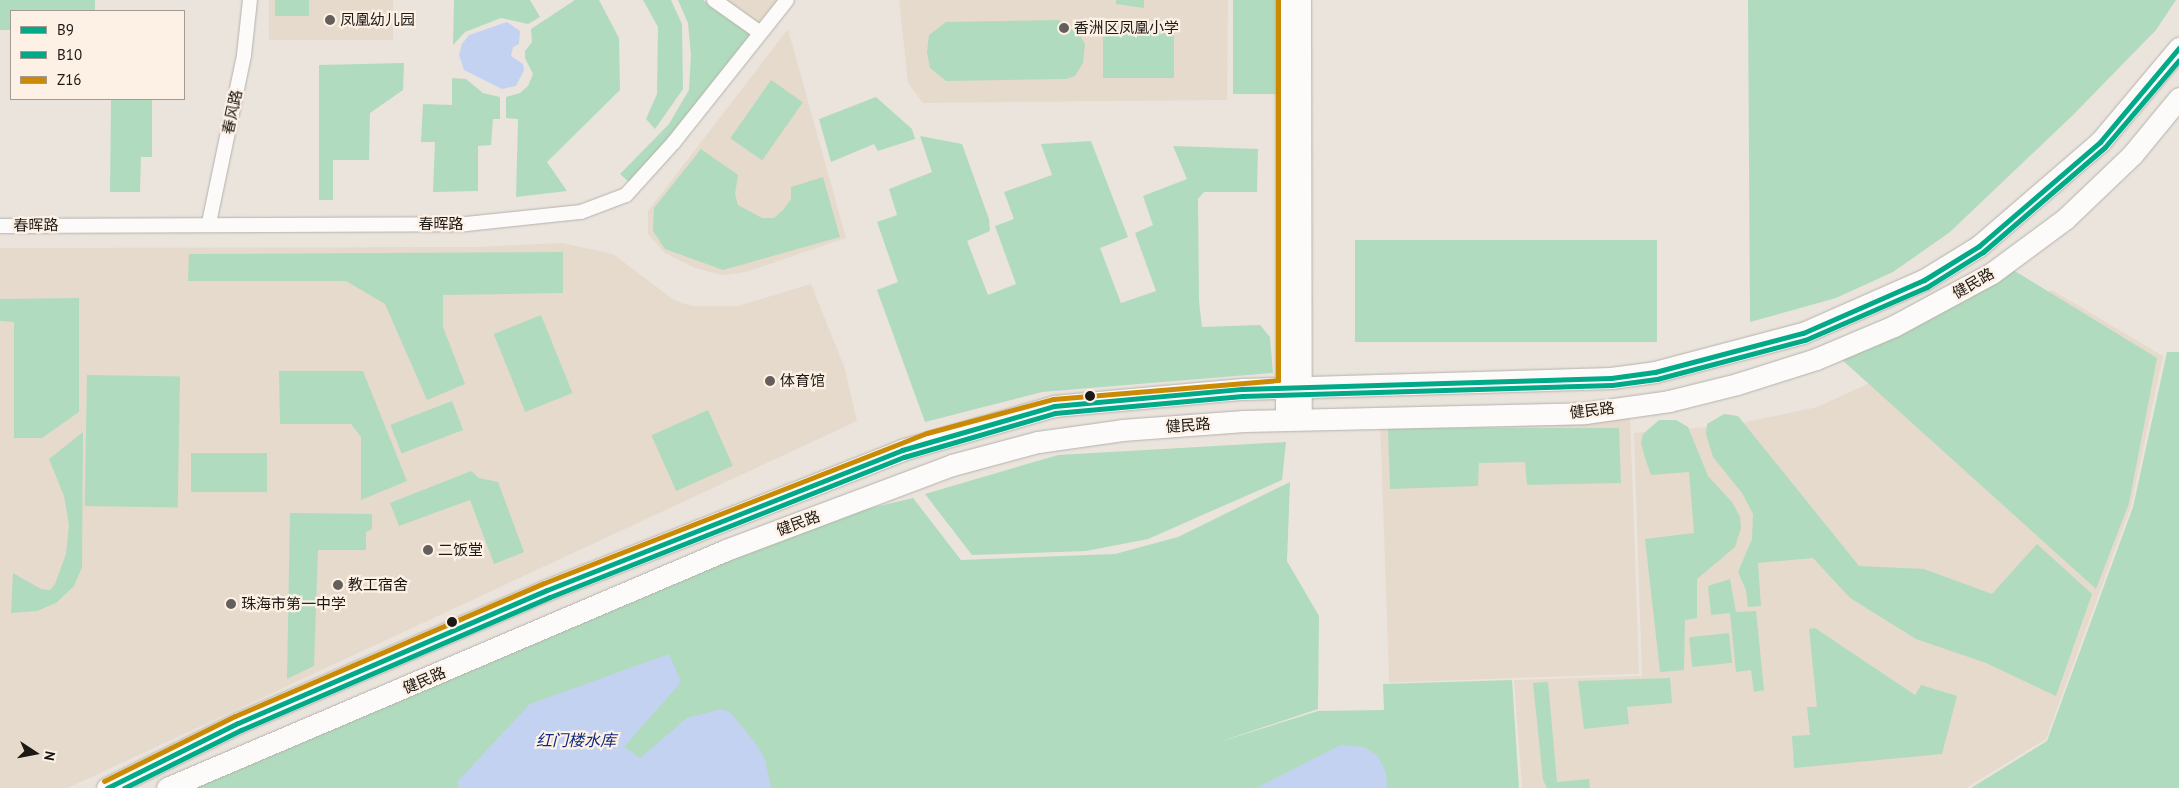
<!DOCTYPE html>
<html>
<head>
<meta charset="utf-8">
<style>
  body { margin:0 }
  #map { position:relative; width:2179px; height:788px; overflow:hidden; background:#eae4dd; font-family:"PT Sans","Noto Sans SC",sans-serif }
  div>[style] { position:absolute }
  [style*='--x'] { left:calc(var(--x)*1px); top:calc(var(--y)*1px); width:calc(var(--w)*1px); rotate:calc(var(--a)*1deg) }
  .built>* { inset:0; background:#e6dacd; transform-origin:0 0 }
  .green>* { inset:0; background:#b1dbbe; transform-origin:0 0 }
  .water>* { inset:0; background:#c4d2f1 }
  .roads { filter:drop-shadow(0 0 1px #b5b1ac) drop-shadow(0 0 1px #b5b1ac) }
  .street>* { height:14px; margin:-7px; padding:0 7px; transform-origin:7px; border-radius:7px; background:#fcfbfa }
  .secondary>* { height:19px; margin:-9.5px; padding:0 9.5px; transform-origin:9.5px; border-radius:9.5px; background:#fcfbfa }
  .primary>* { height:21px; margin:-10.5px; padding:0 10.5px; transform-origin:10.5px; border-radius:10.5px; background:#fcfbfa }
  .bus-1>* { height:5px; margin:-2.5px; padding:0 2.5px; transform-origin:2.5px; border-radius:2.5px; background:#0a8 }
  .bus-2>* { height:5px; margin:-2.5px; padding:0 2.5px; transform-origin:2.5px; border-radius:2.5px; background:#0a8 }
  .bus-3>* { height:5px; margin:-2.5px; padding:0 2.5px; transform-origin:2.5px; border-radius:2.5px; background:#cb8a04 }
  .dots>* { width:14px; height:14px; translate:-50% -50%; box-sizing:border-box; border:2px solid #fdf1e5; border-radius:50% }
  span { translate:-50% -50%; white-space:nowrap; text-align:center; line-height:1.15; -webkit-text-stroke:4.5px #fdf1e5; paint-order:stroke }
  .poi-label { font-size:15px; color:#1c1814 }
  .left { translate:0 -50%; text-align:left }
  .street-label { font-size:15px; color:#1c1814 }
  .water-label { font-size:16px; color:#0c287e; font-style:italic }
  .legend { position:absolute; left:10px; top:10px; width:175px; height:90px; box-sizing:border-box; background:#fdf1e5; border:1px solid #a39a91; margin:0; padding:6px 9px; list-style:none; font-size:15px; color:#1c1814 }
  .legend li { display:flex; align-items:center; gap:10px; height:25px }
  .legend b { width:25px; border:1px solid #a39a91 }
  .north { position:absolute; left:10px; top:728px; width:50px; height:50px; -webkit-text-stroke:4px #fdf1e5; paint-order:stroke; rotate:101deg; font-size:14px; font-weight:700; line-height:20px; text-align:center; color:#1c1814 }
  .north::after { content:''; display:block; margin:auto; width:18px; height:22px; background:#1c1814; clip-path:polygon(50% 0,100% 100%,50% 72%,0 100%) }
</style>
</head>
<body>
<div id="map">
  <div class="built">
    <div style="left:269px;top:0;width:124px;height:40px"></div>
    <div style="clip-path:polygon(719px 0,784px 0,758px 29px)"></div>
    <div style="clip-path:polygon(899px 0,1228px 0,1227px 100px,923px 103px,908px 83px)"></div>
    <div style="clip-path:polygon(788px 29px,846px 238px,746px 272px,722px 275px,695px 268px,665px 253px,648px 234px,648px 211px)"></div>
    <div style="clip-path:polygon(562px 243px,613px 254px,674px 300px,692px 306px,738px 306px,811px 284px,844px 366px,857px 421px,68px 788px,0 788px,0 248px,477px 247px)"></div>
    <div style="clip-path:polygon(2052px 290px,2163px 356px,2131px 506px,2046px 739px,1966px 788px,1522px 788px,1514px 680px,1642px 676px,1634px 433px,1732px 425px,1817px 407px,1916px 362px,2004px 311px)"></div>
    <div style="left:1630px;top:415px;width:259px;height:250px;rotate:88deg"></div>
  </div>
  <div class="green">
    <div style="clip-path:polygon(0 0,95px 0,95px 11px,11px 11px,11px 30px,0 30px)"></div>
    <div style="left:275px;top:0;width:34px;height:16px"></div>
    <div style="clip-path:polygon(454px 0,530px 0,540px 17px,528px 24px,501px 18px,465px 32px,453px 45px)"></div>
    <div style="clip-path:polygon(575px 0,599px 0,619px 38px,620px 90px,547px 162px,567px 191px,516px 197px,518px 119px,506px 118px,506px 97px,520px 93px,528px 86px,533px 74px,525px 58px,525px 51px,532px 42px,531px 29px)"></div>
    <div style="clip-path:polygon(643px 0,671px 0,682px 24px,683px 89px,655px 129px,646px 119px,657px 94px,658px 27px)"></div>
    <div style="clip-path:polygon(678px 0,703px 0,751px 34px,674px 138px,630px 183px,620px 174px,669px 124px,689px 90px,691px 55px,688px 23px)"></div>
    <div style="clip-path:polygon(1116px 0,1144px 0,1144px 8px,1116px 4px)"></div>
    <div style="left:1233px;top:0;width:43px;height:94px"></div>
    <div style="clip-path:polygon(1748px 0,2176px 0,2156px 30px,2073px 115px,1950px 232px,1893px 272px,1836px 298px,1750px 322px)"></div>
    <div style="clip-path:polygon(1058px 20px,1076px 28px,1085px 44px,1083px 63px,1075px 76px,1066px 79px,946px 81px,930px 68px,927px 52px,929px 35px,946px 22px)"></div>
    <div style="left:1103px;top:31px;width:71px;height:47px"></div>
    <div style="clip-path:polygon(404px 63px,403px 90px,370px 113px,369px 160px,333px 160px,333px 200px,319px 200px,319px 65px)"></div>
    <div style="clip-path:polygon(452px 78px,466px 79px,483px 93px,500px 97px,500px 119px,493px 119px,491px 145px,478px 146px,478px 191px,433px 192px,435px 142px,421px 142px,423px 104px,452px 105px)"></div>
    <div style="left:771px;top:80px;width:39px;height:71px;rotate:35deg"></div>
    <div style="clip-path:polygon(876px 97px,912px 129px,915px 139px,878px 151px,874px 144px,831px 162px,819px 119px)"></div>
    <div style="clip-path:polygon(111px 99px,152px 99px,152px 157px,141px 157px,140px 192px,110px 192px)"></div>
    <div style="clip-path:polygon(920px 136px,962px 144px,989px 219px,990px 231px,967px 241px,988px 295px,1016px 284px,995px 226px,1014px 219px,1004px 192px,1052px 175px,1041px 144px,1091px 141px,1128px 237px,1100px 248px,1121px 303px,1156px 291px,1135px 233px,1153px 225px,1143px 196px,1187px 179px,1173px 146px,1258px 149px,1257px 192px,1204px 192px,1198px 199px,1199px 301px,1202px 327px,1260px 325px,1270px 337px,1273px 373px,1042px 392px,925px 422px,877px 290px,898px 282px,877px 222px,897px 215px,889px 189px,932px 172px)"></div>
    <div style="clip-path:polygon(701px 149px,738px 175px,735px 194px,738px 205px,762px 218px,774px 218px,783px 210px,791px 199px,791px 187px,823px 177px,840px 237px,723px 270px,665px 249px,653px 231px,654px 208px)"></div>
    <div style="left:1355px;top:240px;width:302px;height:102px"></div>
    <div style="clip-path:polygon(563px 252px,563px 293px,443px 295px,443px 327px,465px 384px,427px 400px,385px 304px,346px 281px,188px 281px,189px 254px)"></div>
    <div style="clip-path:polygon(2010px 268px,2157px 358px,2129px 503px,2096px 589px,1840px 358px)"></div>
    <div style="clip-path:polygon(79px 298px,79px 412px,42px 438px,14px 438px,14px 322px,0 321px,0 299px)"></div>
    <div style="left:541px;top:315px;width:84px;height:51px;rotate:68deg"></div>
    <div style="clip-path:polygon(2167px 352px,2179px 352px,2179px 788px,1971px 788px,2047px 741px,2133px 507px)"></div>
    <div style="clip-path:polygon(279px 371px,363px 371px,407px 481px,361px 500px,361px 437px,351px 424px,280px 424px)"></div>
    <div style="left:87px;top:375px;width:93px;height:131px;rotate:1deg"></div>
    <div style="left:452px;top:401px;width:31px;height:66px;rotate:69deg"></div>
    <div style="left:708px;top:410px;width:61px;height:62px;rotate:66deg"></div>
    <div style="clip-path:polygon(1724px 414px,1738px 416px,1859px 566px,1924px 569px,1992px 594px,2037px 544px,2092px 594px,2056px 696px,1986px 663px,1916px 639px,1850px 598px,1813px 558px,1758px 563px,1761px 606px,1748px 607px,1746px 590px,1738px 572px,1752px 539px,1753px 514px,1742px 493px,1713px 457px,1706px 434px,1707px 424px)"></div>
    <div style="clip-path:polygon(1659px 420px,1676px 420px,1688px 427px,1708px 476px,1732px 502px,1740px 517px,1741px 528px,1735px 547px,1697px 579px,1697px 618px,1685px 620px,1684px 670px,1660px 672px,1645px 539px,1694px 533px,1689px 472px,1651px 475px,1645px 458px,1641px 443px,1643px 434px)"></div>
    <div style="clip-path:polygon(1388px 428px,1619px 428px,1621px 483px,1527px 485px,1525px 462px,1479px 463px,1478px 486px,1390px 489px)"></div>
    <div style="clip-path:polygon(83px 432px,82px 567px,74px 586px,56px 603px,37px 611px,11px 613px,13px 573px,41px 589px,50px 590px,55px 584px,66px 554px,69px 525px,64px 496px,49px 459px)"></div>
    <div style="clip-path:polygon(1286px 442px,1282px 480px,1148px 539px,1086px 551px,972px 555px,925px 494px,1058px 455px)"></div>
    <div style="left:191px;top:453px;width:76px;height:39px"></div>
    <div style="clip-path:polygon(471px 471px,479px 478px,498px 482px,524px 552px,494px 564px,470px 500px,399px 526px,390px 503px)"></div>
    <div style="clip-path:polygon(1290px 482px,1287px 561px,1319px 616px,1318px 709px,1216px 743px,1318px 711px,1384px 710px,1383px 684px,1512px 680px,1519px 788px,167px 788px,783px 529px,913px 498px,961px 560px,1115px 554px,1178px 537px)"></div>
    <div style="clip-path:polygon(290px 513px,372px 514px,372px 529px,366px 532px,366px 550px,318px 550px,314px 666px,287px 679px)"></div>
    <div style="clip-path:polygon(1730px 579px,1736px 612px,1756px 611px,1764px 690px,1754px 692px,1751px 670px,1736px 672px,1730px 613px,1711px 615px,1708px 586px)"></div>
    <div style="clip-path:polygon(1815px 628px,1915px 695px,1921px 685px,1957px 696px,1942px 754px,1794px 768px,1792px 736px,1810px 735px,1807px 707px,1817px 707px,1809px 629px)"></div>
    <div style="left:1729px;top:633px;width:30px;height:40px;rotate:84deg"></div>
    <div style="clip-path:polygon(1670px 678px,1672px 703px,1627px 707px,1629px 724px,1584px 729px,1578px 681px)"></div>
    <div style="clip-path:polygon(1548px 682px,1557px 782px,1589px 779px,1590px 788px,1547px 788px,1543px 780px,1533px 683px)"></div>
  </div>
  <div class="water">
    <div style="clip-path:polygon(507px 22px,520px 31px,519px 44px,513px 47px,511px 56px,523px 64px,524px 70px,516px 86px,502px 89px,464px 70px,459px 55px,462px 44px,469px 35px)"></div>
    <div style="clip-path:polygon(669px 654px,681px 682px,624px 747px,640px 758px,687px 718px,721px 709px,730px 712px,756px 744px,765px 759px,771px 788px,460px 788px,457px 782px,530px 704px)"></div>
    <div style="clip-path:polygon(1341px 745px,1364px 747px,1378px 756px,1386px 773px,1387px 788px,1256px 788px)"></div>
  </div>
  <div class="roads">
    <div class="street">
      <div style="--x:714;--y:0;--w:55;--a:35.4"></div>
      <div style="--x:209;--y:223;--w:172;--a:-78.2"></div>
      <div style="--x:244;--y:55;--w:55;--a:-83.8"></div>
      <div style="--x:0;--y:226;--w:466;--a:-0.2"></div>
      <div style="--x:466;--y:224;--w:116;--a:-6"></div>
      <div style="--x:581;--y:212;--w:48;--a:-20.7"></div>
      <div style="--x:626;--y:195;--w:72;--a:-47.8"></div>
      <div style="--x:674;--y:142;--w:181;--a:-51.5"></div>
    </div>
    <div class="secondary">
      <div style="--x:1285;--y:0;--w:420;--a:90"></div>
      <div style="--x:1301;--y:0;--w:419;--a:89.9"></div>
    </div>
    <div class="primary">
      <div style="--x:107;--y:788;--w:146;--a:-26.4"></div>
      <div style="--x:238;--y:723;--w:336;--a:-23.3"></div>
      <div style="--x:547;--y:590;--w:382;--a:-21.5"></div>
      <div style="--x:902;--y:450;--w:158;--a:-16.1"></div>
      <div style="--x:1054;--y:406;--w:189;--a:-5.2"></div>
      <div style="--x:1242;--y:389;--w:369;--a:-1.7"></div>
      <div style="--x:1611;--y:378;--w:44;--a:-7.8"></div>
      <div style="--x:1655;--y:372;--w:153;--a:-14.8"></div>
      <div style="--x:1803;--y:333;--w:132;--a:-23.7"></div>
      <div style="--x:1924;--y:280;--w:65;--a:-31.7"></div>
      <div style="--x:1979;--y:246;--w:160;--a:-40.7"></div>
      <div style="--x:2100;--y:142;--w:123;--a:-50"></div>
      <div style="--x:167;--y:788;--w:608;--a:-23.06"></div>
      <div style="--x:726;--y:550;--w:241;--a:-20.6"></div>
      <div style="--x:952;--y:465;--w:89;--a:-15"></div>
      <div style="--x:1038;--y:442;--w:85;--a:-8.1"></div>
      <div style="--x:1122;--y:430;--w:122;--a:-4.2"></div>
      <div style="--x:1244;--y:421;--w:341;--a:-1.3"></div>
      <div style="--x:1585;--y:413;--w:85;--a:-8.1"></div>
      <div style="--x:1669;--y:401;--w:70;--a:-14"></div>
      <div style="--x:1737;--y:384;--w:83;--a:-17.6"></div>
      <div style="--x:1816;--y:359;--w:85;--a:-22.9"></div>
      <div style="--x:1894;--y:326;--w:111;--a:-28.4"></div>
      <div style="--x:1992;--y:273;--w:91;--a:-36.5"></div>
      <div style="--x:2065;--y:219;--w:93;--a:-43.7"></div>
      <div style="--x:2132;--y:155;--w:74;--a:-50.5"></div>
    </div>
  </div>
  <div class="bus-1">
    <div style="--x:107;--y:788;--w:146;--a:-26.4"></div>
    <div style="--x:238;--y:723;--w:336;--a:-23.3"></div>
    <div style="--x:547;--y:590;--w:382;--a:-21.5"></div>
    <div style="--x:902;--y:450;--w:158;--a:-16.1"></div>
    <div style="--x:1054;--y:406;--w:189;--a:-5.2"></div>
    <div style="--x:1242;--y:389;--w:369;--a:-1.7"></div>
    <div style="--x:1611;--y:378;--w:44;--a:-7.8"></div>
    <div style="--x:1655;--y:372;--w:153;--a:-14.8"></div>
    <div style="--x:1803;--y:333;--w:132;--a:-23.7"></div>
    <div style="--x:1924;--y:280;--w:65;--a:-31.7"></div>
    <div style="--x:1979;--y:246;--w:160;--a:-40.7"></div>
    <div style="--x:2100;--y:142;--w:123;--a:-50"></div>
  </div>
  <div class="bus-2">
    <div style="--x:124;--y:788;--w:131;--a:-26.4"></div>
    <div style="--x:241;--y:730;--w:336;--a:-23.3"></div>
    <div style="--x:550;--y:597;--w:381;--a:-21.6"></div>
    <div style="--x:904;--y:457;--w:157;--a:-16.2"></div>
    <div style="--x:1055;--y:413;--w:188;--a:-5.2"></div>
    <div style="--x:1242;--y:396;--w:370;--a:-1.7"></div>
    <div style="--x:1612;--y:385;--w:45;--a:-7.6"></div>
    <div style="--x:1657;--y:379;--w:153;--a:-14.8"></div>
    <div style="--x:1805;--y:340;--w:133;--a:-23.5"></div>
    <div style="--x:1927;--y:287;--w:66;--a:-32"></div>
    <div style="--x:1983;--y:252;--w:161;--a:-40.7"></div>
    <div style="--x:2105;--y:147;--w:114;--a:-49.6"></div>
  </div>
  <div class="bus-3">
    <div style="--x:104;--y:781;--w:146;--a:-26.4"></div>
    <div style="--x:235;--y:716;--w:336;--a:-23.3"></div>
    <div style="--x:544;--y:583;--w:411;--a:-21.4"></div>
    <div style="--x:927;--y:433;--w:131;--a:-15.1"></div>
    <div style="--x:1053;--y:399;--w:226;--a:-4.8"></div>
    <div style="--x:1278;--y:380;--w:380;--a:-90"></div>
  </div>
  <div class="dots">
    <div style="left:330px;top:20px;background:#645f5a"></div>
    <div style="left:1064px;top:28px;background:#645f5a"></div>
    <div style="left:770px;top:381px;background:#645f5a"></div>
    <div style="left:1090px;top:396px;background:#1c1814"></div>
    <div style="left:428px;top:550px;background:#645f5a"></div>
    <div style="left:338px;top:585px;background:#645f5a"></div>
    <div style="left:231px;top:604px;background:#645f5a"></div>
    <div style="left:452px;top:622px;background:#1c1814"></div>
  </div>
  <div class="poi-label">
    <span class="left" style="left:340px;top:20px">凤凰幼儿园</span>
    <span class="left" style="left:1074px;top:28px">香洲区凤凰小学</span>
    <span class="left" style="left:780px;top:381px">体育馆</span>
    <span class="left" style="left:438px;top:550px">二饭堂</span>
    <span class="left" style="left:348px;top:585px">教工宿舍</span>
    <span class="left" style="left:241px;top:604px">珠海市第一中学</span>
  </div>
  <div class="street-label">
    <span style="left:232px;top:112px;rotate:-78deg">春风路</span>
    <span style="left:441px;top:224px">春晖路</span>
    <span style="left:36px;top:225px;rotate:-1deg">春晖路</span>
    <span style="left:1973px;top:283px;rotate:-30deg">健民路</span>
    <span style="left:1592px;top:410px;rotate:-7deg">健民路</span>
    <span style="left:1188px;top:425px;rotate:-4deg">健民路</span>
    <span style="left:798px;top:523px;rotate:-20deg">健民路</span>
    <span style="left:424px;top:680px;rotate:-23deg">健民路</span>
  </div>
  <div class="water-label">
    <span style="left:576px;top:740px">红门楼水库</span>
  </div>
  <ul class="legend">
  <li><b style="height:6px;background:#0a8"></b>B9</li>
  <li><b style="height:6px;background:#0a8"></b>B10</li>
  <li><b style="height:6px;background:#cb8a04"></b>Z16</li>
  </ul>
  <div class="north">N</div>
</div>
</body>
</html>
